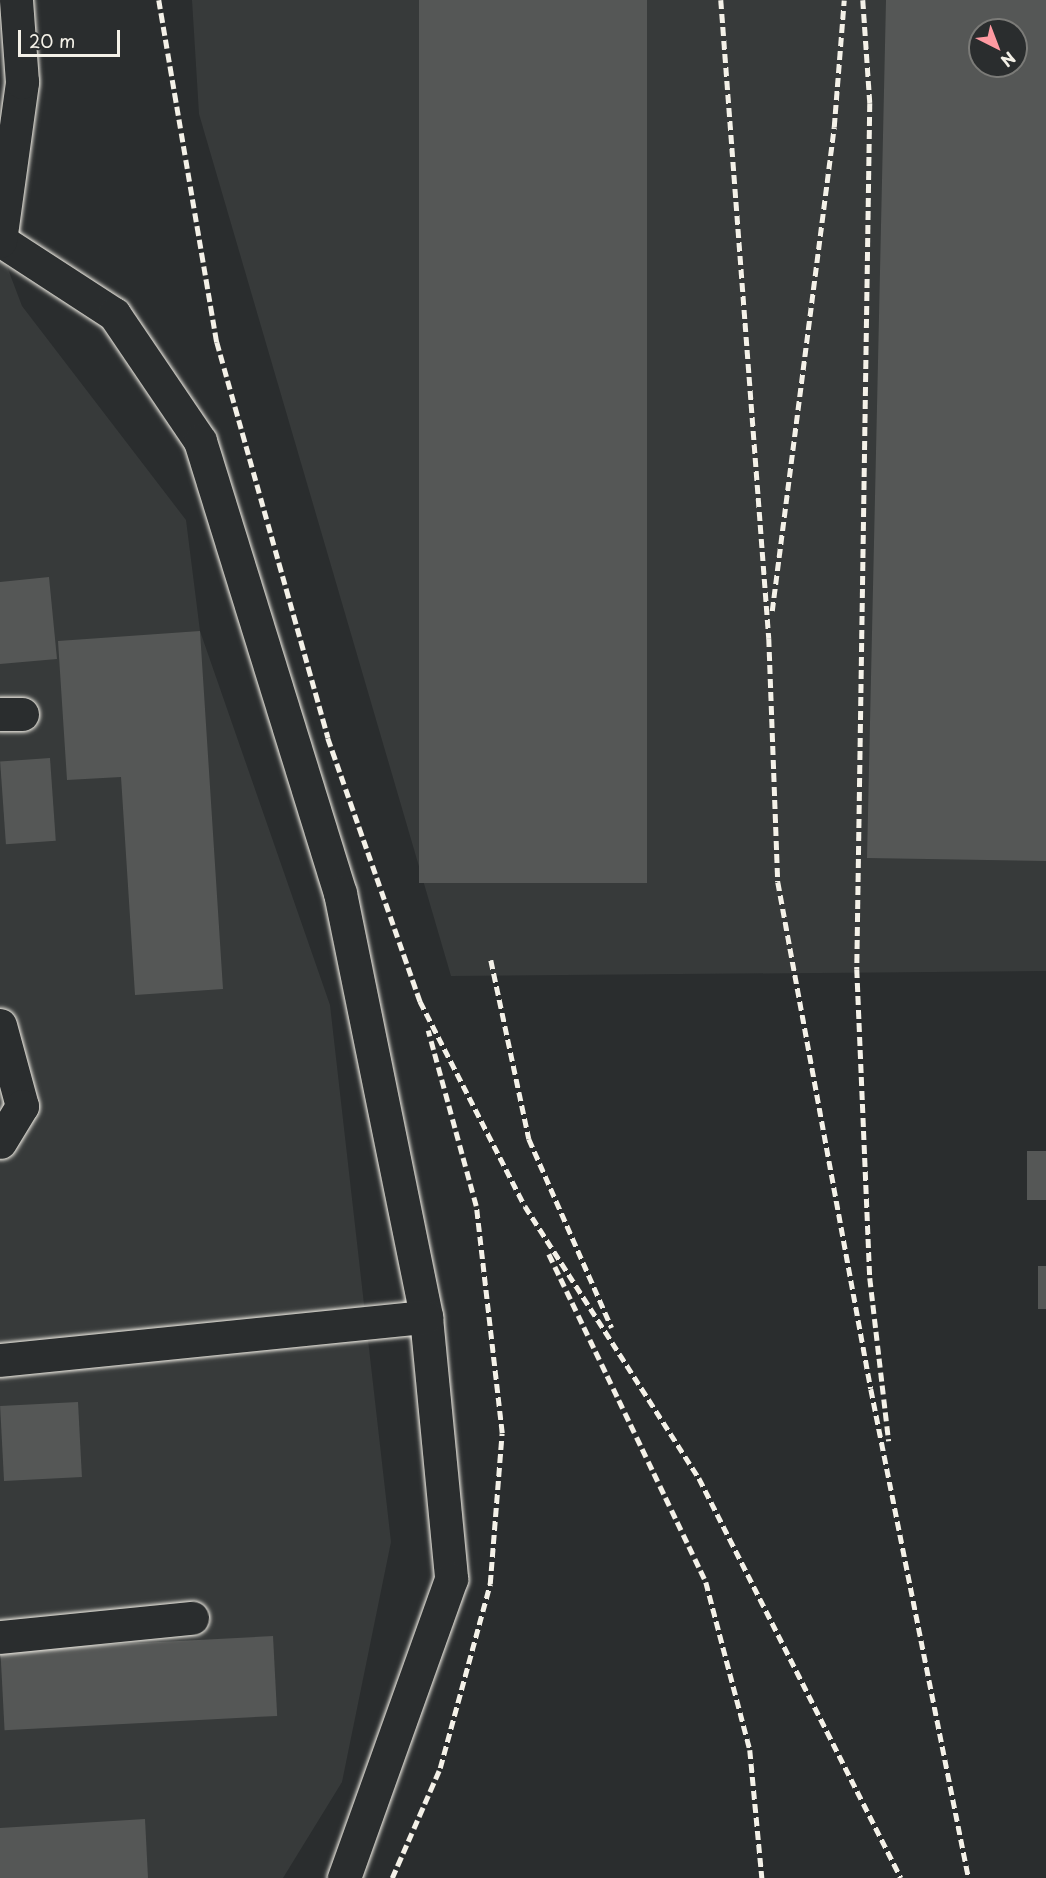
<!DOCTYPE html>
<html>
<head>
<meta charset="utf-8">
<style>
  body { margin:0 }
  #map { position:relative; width:1046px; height:1878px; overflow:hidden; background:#2a2d2e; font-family:"Playpen Sans",sans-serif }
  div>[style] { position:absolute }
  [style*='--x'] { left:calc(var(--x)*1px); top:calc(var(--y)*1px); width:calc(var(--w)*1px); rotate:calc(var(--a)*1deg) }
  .built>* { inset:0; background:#373a3a }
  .building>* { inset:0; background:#555756; transform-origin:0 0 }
  .roads { filter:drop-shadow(0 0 2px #f4f1e8) drop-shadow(0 0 2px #f4f1e8) }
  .minor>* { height:33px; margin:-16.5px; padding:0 16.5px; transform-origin:16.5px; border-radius:16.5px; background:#2a2d2e }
  .rail>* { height:4.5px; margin-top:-2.25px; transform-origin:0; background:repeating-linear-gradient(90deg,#f4f1e8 0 9px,transparent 0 13.5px) }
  span { translate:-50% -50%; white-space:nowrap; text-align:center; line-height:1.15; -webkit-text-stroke:4.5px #2a2d2e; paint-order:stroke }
  .north { position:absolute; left:968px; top:18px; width:60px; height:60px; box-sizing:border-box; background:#2a2d2e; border:2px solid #7b7b78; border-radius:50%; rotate:138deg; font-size:16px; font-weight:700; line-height:24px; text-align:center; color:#f4f1e8 }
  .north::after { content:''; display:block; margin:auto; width:21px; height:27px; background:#ff9aa2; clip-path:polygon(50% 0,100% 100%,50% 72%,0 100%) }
  .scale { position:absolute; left:18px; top:30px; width:102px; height:27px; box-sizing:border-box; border:3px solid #f4f1e8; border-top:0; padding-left:8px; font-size:18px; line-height:21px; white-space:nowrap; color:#f4f1e8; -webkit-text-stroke:4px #2a2d2e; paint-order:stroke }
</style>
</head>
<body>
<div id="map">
  <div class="built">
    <div style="clip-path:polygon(evenodd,192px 0,1046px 0,1046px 971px,451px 976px,199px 114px,192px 0,980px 30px,1016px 30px,1016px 66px,980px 66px,980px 30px)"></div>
    <div style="clip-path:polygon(0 248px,22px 306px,186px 520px,200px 631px,330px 1005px,391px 1542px,342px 1782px,283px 1878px,0 1878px)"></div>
  </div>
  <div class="building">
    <div style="left:419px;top:0;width:228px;height:883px"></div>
    <div style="clip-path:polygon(evenodd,886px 0,1046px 0,1046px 861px,867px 858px,886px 0,980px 30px,1016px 30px,1016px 66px,980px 66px,980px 30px)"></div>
    <div style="clip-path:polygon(49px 577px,57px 659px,0 664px,0 582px)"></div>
    <div style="clip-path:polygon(200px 631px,223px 989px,135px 995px,121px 777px,67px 780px,58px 641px)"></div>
    <div style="left:50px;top:758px;width:83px;height:50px;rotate:86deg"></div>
    <div style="left:1027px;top:1151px;width:19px;height:49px"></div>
    <div style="left:1038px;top:1266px;width:8px;height:43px"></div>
    <div style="left:78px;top:1402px;width:75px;height:78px;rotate:87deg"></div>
    <div style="left:273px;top:1636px;width:80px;height:273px;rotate:87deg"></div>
    <div style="clip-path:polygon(145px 1819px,148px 1878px,0 1878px,0 1828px)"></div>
  </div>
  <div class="roads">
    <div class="minor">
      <div style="--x:0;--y:240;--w:136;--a:33"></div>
      <div style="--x:114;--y:314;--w:153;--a:55.9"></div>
      <div style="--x:200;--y:441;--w:473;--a:72.8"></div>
      <div style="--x:340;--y:893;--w:433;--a:78.5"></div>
      <div style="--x:426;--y:1317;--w:263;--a:84.5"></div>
      <div style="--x:451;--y:1579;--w:318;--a:109.7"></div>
      <div style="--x:0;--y:241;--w:161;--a:-82.1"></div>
      <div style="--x:22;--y:82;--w:82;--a:-94.2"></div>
      <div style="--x:0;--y:714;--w:22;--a:0"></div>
      <div style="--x:0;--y:1025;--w:84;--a:74.8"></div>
      <div style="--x:22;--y:1106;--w:42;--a:121.4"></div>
      <div style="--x:0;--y:1360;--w:428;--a:-5.8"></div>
      <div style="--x:0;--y:1637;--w:193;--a:-5.7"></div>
    </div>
  </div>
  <div class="rail">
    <div style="--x:159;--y:0;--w:347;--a:80.4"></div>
    <div style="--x:217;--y:342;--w:411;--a:74.3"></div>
    <div style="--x:328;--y:738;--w:279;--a:70.7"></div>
    <div style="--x:420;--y:1001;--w:230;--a:62.9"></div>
    <div style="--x:525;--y:1206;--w:323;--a:57.4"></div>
    <div style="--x:699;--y:1478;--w:448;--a:63.2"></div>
    <div style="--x:721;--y:0;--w:640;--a:85.7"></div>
    <div style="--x:769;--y:638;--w:244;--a:87.9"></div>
    <div style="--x:778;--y:882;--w:515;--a:79.61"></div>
    <div style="--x:871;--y:1389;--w:499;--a:78.7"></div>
    <div style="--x:863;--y:0;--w:103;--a:86.1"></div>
    <div style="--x:870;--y:103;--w:866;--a:90.86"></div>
    <div style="--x:857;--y:969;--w:309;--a:87.6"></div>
    <div style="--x:870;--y:1278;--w:164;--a:83.4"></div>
    <div style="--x:772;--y:611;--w:488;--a:-82.7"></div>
    <div style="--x:834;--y:127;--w:127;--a:-85.5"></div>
    <div style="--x:491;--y:960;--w:183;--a:78"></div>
    <div style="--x:529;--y:1139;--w:206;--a:66.3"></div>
    <div style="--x:549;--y:1254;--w:364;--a:64.4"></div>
    <div style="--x:706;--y:1582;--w:174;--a:75.3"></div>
    <div style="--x:750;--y:1750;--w:129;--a:84.6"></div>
    <div style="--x:392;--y:1878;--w:120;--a:-66.4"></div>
    <div style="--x:440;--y:1768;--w:191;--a:-74.8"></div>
    <div style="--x:490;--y:1584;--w:151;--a:-85.5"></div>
    <div style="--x:502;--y:1433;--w:228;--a:-96.5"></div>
    <div style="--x:476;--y:1206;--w:182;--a:-105.3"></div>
  </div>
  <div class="north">N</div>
  <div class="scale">20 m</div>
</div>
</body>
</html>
